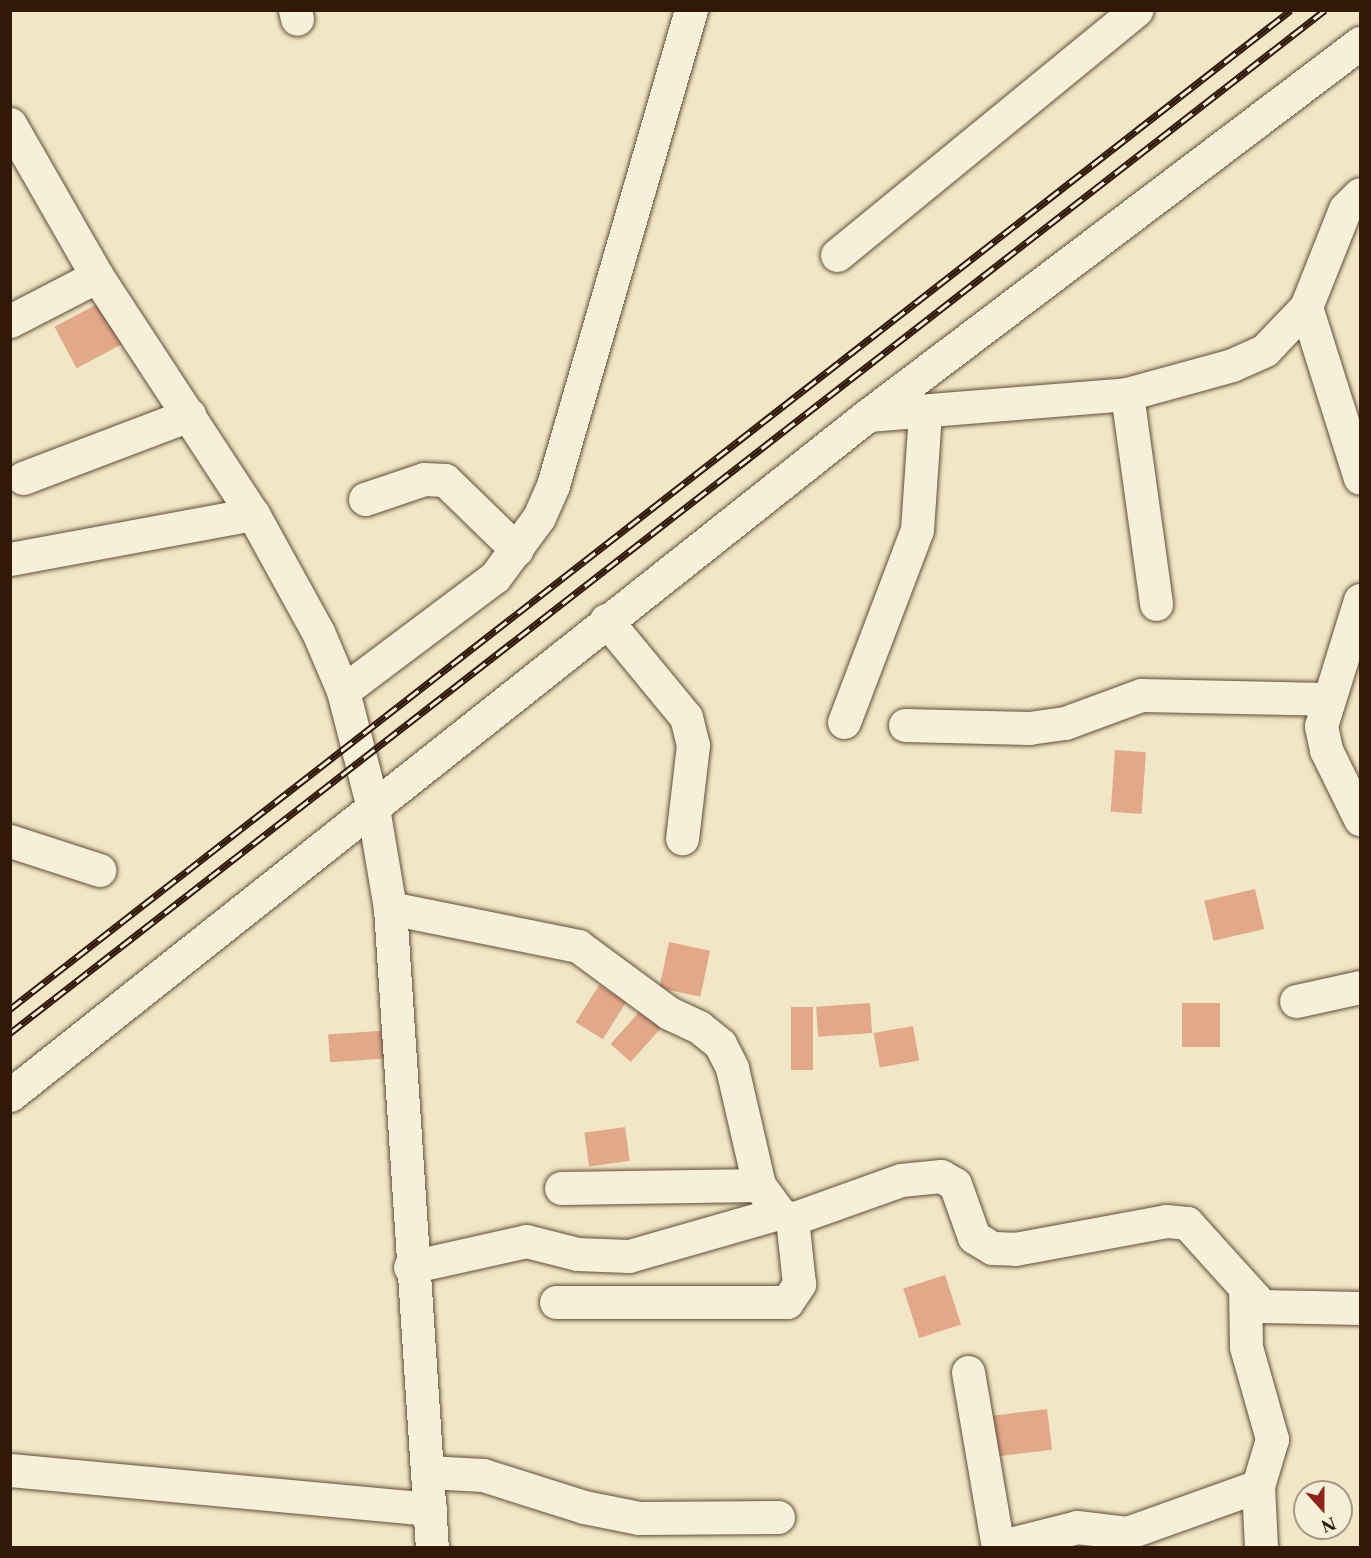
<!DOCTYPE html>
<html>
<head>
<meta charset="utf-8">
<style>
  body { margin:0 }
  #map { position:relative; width:1371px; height:1558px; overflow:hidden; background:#f1e6c5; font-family:"Libre Caslon Text",serif }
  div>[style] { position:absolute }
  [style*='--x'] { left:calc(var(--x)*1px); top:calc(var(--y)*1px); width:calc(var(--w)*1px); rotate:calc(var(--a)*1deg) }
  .building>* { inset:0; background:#e2a88a; transform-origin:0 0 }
  .roads { filter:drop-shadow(0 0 2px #614c38) drop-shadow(0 0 2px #614c38) }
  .minor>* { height:33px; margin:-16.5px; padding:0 16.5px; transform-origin:16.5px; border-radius:16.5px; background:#f6efd9 }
  .rail>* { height:7px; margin-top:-3.5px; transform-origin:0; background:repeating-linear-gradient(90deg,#f6efd9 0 14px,#311809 0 28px); box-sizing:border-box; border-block:2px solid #311809 }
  span { translate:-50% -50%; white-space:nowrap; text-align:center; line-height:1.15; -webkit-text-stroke:6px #f6efd9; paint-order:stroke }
  .frame { position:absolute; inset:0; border:12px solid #311809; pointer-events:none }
  .north { position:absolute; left:1293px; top:1480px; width:60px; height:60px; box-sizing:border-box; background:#f6efd9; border:2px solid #a79986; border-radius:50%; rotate:159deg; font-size:16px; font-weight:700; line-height:24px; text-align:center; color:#311809 }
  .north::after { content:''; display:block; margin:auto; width:21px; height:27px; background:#8f2418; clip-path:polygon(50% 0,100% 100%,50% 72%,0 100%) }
</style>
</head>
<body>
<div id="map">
  <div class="building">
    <div style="left:103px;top:301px;width:47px;height:55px;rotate:62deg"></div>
    <div style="left:1115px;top:750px;width:31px;height:62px;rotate:4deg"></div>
    <div style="left:1255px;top:889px;width:41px;height:52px;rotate:77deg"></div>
    <div style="left:669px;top:942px;width:42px;height:47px;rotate:12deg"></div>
    <div style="left:599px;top:985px;width:32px;height:44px;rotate:32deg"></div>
    <div style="left:870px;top:1003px;width:30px;height:54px;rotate:86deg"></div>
    <div style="left:1182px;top:1003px;width:38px;height:44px"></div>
    <div style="left:791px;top:1007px;width:22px;height:63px"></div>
    <div style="left:642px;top:1009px;width:27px;height:47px;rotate:42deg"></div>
    <div style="left:913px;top:1026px;width:35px;height:40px;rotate:80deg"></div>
    <div style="left:391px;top:1030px;width:28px;height:63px;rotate:86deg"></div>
    <div style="left:625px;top:1127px;width:34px;height:41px;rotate:82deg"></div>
    <div style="left:945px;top:1275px;width:52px;height:44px;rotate:72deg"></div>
    <div style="left:1047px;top:1409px;width:41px;height:57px;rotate:83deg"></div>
  </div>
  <div class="roads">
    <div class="minor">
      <div style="--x:295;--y:10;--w:9;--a:77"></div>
      <div style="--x:10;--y:124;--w:175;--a:60.2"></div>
      <div style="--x:97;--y:276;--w:285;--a:56.8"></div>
      <div style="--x:253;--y:514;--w:135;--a:61.2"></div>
      <div style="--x:318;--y:632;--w:64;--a:67"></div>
      <div style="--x:343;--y:691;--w:121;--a:75.6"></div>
      <div style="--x:373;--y:808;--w:101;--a:80.4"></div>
      <div style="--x:390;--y:908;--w:641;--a:86.25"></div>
      <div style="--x:837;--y:255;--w:387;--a:-39.3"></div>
      <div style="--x:1306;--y:307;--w:179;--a:72.5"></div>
      <div style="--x:10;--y:321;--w:98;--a:-27.3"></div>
      <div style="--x:1127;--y:394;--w:212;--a:82.1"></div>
      <div style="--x:868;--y:415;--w:260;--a:-4.6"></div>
      <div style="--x:1127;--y:394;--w:109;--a:-15.4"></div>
      <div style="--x:1232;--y:365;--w:36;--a:-24"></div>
      <div style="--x:1265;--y:350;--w:59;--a:-46.4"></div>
      <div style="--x:1306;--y:307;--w:105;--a:-68.3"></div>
      <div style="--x:1345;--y:209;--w:21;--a:-45"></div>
      <div style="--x:23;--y:478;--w:178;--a:-20.8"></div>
      <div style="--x:365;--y:499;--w:62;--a:-18.7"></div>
      <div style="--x:424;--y:479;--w:21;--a:3"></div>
      <div style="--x:445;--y:480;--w:100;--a:44.2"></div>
      <div style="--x:10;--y:559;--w:247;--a:-10.5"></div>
      <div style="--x:1360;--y:600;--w:132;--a:107.2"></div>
      <div style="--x:1321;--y:726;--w:25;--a:78"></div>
      <div style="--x:1326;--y:750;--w:77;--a:63.8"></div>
      <div style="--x:606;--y:620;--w:126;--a:50.5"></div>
      <div style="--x:686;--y:717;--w:29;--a:76"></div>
      <div style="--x:693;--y:745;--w:94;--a:96.7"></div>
      <div style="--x:343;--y:691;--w:190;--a:-36.9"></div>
      <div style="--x:495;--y:577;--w:74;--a:-53.7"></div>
      <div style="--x:539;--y:517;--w:35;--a:-66"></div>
      <div style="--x:553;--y:485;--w:495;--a:-73.8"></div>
      <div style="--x:844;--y:722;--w:205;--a:-69.2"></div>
      <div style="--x:917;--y:530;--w:118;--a:-86.1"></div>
      <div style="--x:905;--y:725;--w:124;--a:1.4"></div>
      <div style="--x:1029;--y:728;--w:36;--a:-8"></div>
      <div style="--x:1065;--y:723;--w:81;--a:-20.2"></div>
      <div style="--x:1141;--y:695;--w:185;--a:1.2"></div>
      <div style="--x:10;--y:841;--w:94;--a:18"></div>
      <div style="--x:390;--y:908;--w:192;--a:11.4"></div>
      <div style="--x:578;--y:946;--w:113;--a:36.4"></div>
      <div style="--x:669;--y:1013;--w:33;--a:25"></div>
      <div style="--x:699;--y:1027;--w:27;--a:39"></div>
      <div style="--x:720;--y:1044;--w:27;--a:63"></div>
      <div style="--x:732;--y:1068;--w:120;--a:77"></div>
      <div style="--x:759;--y:1185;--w:34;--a:54"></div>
      <div style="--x:779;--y:1213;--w:14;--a:25"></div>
      <div style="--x:792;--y:1219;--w:116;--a:-19.7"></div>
      <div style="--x:901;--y:1180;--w:40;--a:-5.7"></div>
      <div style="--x:941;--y:1176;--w:16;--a:30"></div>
      <div style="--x:955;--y:1184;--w:56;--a:70.3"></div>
      <div style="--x:974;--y:1237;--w:21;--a:31"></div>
      <div style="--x:992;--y:1248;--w:23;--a:2"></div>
      <div style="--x:1015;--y:1249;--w:154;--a:-10.5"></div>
      <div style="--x:1166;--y:1221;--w:21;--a:5"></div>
      <div style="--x:1187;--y:1223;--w:112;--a:47.9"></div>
      <div style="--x:1262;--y:1306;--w:98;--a:1.2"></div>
      <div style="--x:1296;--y:1001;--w:66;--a:-12.3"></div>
      <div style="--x:10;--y:1095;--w:1095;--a:-38.4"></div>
      <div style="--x:868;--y:415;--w:617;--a:-37.09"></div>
      <div style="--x:561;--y:1188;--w:198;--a:-0.9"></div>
      <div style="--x:410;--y:1267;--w:119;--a:-12.6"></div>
      <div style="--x:526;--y:1241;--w:53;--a:14.3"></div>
      <div style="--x:577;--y:1254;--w:52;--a:2.2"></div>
      <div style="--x:629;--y:1256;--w:156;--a:-16"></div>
      <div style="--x:1245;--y:1288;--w:59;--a:89"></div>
      <div style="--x:1246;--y:1347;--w:96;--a:74.2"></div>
      <div style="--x:1272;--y:1439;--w:49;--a:106.6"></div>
      <div style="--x:1258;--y:1486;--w:62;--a:87.2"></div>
      <div style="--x:556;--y:1302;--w:231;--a:0"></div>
      <div style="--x:787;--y:1302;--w:22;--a:-56"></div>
      <div style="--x:799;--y:1284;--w:65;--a:-96.1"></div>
      <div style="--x:968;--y:1372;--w:179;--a:80.3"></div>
      <div style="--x:10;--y:1470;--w:422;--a:5.3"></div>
      <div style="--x:428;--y:1472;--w:55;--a:3.1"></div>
      <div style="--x:483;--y:1475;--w:106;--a:17.6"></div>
      <div style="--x:584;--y:1507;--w:56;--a:11.3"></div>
      <div style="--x:639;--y:1518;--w:139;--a:-0.4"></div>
      <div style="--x:998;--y:1547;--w:81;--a:-14.2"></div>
      <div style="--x:1077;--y:1527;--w:50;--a:6.8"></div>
      <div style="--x:1127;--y:1533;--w:139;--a:-19.7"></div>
    </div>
  </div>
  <div class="rail">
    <div style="--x:10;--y:1009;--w:1624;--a:-37.95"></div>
    <div style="--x:10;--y:1033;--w:1666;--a:-37.88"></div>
  </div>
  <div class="frame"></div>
  <div class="north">N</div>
</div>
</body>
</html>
